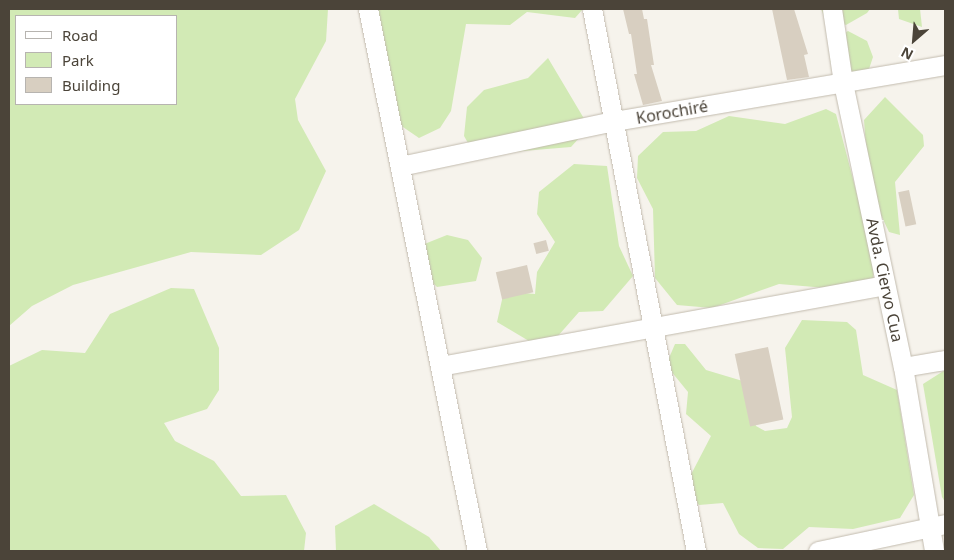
<!DOCTYPE html>
<html>
<head>
<meta charset="utf-8">
<style>
  body { margin:0 }
  #map { position:relative; width:954px; height:560px; overflow:hidden; background:#f6f3ec; font-family:"Noto Sans",sans-serif }
  div>[style] { position:absolute }
  [style*='--x'] { left:calc(var(--x)*1px); top:calc(var(--y)*1px); width:calc(var(--w)*1px); rotate:calc(var(--a)*1deg) }
  .green>* { inset:0; background:#d2eab5 }
  .building>* { inset:0; background:#d8cfc1; transform-origin:0 0 }
  .roads { filter:drop-shadow(0 0 1px #c2bbae) drop-shadow(0 0 1px #c2bbae) }
  .minor>* { height:19px; margin:-9.5px; padding:0 9.5px; transform-origin:9.5px; border-radius:9.5px; background:#fff }
  span { translate:-50% -50%; white-space:nowrap; text-align:center; line-height:1.15; -webkit-text-stroke:4px #fff; paint-order:stroke }
  .street-label { font-size:16px; color:#4b4439 }
  .frame { position:absolute; inset:0; border:10px solid #4b4439; pointer-events:none }
  .legend { position:absolute; left:15px; top:15px; width:162px; height:90px; box-sizing:border-box; background:#fff; border:1px solid #b7b4b0; margin:0; padding:6px 9px; list-style:none; font-size:15px; color:#4b4439 }
  .legend li { display:flex; align-items:center; gap:10px; height:25px }
  .legend b { width:25px; border:1px solid #b7b4b0 }
  .north { position:absolute; left:889px; top:15px; width:50px; height:50px; -webkit-text-stroke:4px #fff; paint-order:stroke; rotate:207deg; font-size:14px; font-weight:700; line-height:20px; text-align:center; color:#4b4439 }
  .north::after { content:''; display:block; margin:auto; width:18px; height:22px; background:#4b4439; clip-path:polygon(50% 0,100% 100%,50% 72%,0 100%) }
</style>
</head>
<body>
<div id="map">
  <div class="green">
    <div style="clip-path:polygon(evenodd,9px 9px,328px 9px,326px 41px,295px 99px,298px 120px,326px 171px,299px 230px,261px 255px,191px 252px,73px 285px,32px 306px,9px 326px,9px 9px,16px 16px,176px 16px,176px 104px,16px 104px,16px 16px)"></div>
    <div style="clip-path:polygon(379px 9px,583px 9px,575px 18px,527px 12px,510px 25px,466px 24px,451px 111px,440px 128px,419px 138px,400px 125px,376px 31px)"></div>
    <div style="clip-path:polygon(821px 9px,870px 9px,867px 13px,846px 25px,824px 16px)"></div>
    <div style="clip-path:polygon(898px 9px,920px 9px,922px 27px,899px 19px)"></div>
    <div style="clip-path:polygon(848px 31px,867px 41px,873px 57px,867px 75px,856px 78px,830px 62px,834px 40px)"></div>
    <div style="clip-path:polygon(548px 58px,589px 127px,571px 147px,475px 155px,464px 136px,467px 107px,484px 90px,528px 78px)"></div>
    <div style="clip-path:polygon(885px 97px,923px 135px,924px 146px,895px 182px,900px 235px,889px 232px,869px 190px,864px 120px)"></div>
    <div style="clip-path:polygon(826px 109px,836px 114px,875px 263px,872px 285px,862px 291px,779px 284px,712px 308px,677px 305px,655px 278px,653px 209px,637px 178px,638px 156px,663px 132px,696px 131px,729px 116px,785px 124px)"></div>
    <div style="clip-path:polygon(574px 164px,607px 166px,619px 246px,633px 276px,603px 311px,579px 312px,550px 345px,539px 347px,497px 322px,504px 291px,535px 294px,537px 272px,555px 242px,537px 214px,539px 192px)"></div>
    <div style="clip-path:polygon(447px 235px,468px 240px,482px 258px,476px 281px,437px 287px,421px 271px,417px 247px)"></div>
    <div style="clip-path:polygon(171px 288px,194px 289px,219px 348px,219px 390px,207px 409px,164px 423px,175px 441px,214px 461px,241px 496px,286px 495px,306px 533px,304px 551px,9px 551px,9px 366px,42px 350px,85px 353px,110px 314px)"></div>
    <div style="clip-path:polygon(802px 320px,847px 322px,856px 330px,863px 375px,897px 390px,914px 495px,900px 518px,853px 529px,809px 527px,783px 549px,758px 548px,739px 534px,723px 503px,699px 505px,684px 488px,711px 436px,686px 414px,688px 392px,666px 365px,675px 344px,685px 344px,706px 370px,746px 382px,756px 426px,765px 431px,787px 428px,792px 417px,785px 348px)"></div>
    <div style="clip-path:polygon(945px 370px,945px 502px,942px 497px,923px 384px)"></div>
    <div style="clip-path:polygon(374px 504px,429px 537px,441px 551px,336px 551px,335px 526px)"></div>
  </div>
  <div class="building">
    <div style="clip-path:polygon(623px 9px,642px 9px,644px 19px,647px 19px,654px 65px,651px 65px,662px 101px,643px 105px,634px 74px,637px 74px,631px 34px,629px 34px)"></div>
    <div style="clip-path:polygon(772px 9px,794px 9px,808px 54px,804px 55px,809px 77px,787px 80px)"></div>
    <div style="left:909px;top:190px;width:35px;height:11px;rotate:78deg"></div>
    <div style="left:546px;top:240px;width:11px;height:13px;rotate:75deg"></div>
    <div style="left:527px;top:265px;width:28px;height:32px;rotate:77deg"></div>
    <div style="left:768px;top:347px;width:74px;height:34px;rotate:78deg"></div>
  </div>
  <div class="roads">
    <div class="minor">
      <div style="--x:368;--y:9;--w:553;--a:78.63"></div>
      <div style="--x:592;--y:9;--w:552;--a:79.14"></div>
      <div style="--x:832;--y:9;--w:75;--a:81.5"></div>
      <div style="--x:843;--y:83;--w:290;--a:78.1"></div>
      <div style="--x:903;--y:367;--w:187;--a:80.4"></div>
      <div style="--x:400;--y:166;--w:219;--a:-11.9"></div>
      <div style="--x:614;--y:121;--w:336;--a:-9.6"></div>
      <div style="--x:440;--y:366;--w:452;--a:-10.3"></div>
      <div style="--x:903;--y:367;--w:43;--a:-9.5"></div>
      <div style="--x:818;--y:551;--w:130;--a:-12"></div>
    </div>
  </div>
  <div class="street-label">
    <span style="left:672px;top:112px;rotate:-10deg">Korochiré</span>
    <span style="left:885px;top:280px;rotate:78deg">Avda. Ciervo Cua</span>
  </div>
  <div class="frame"></div>
  <ul class="legend">
  <li><b style="height:6px;background:#fff"></b>Road</li>
  <li><b style="height:14px;background:#d2eab5"></b>Park</li>
  <li><b style="height:14px;background:#d8cfc1"></b>Building</li>
  </ul>
  <div class="north">N</div>
</div>
</body>
</html>
